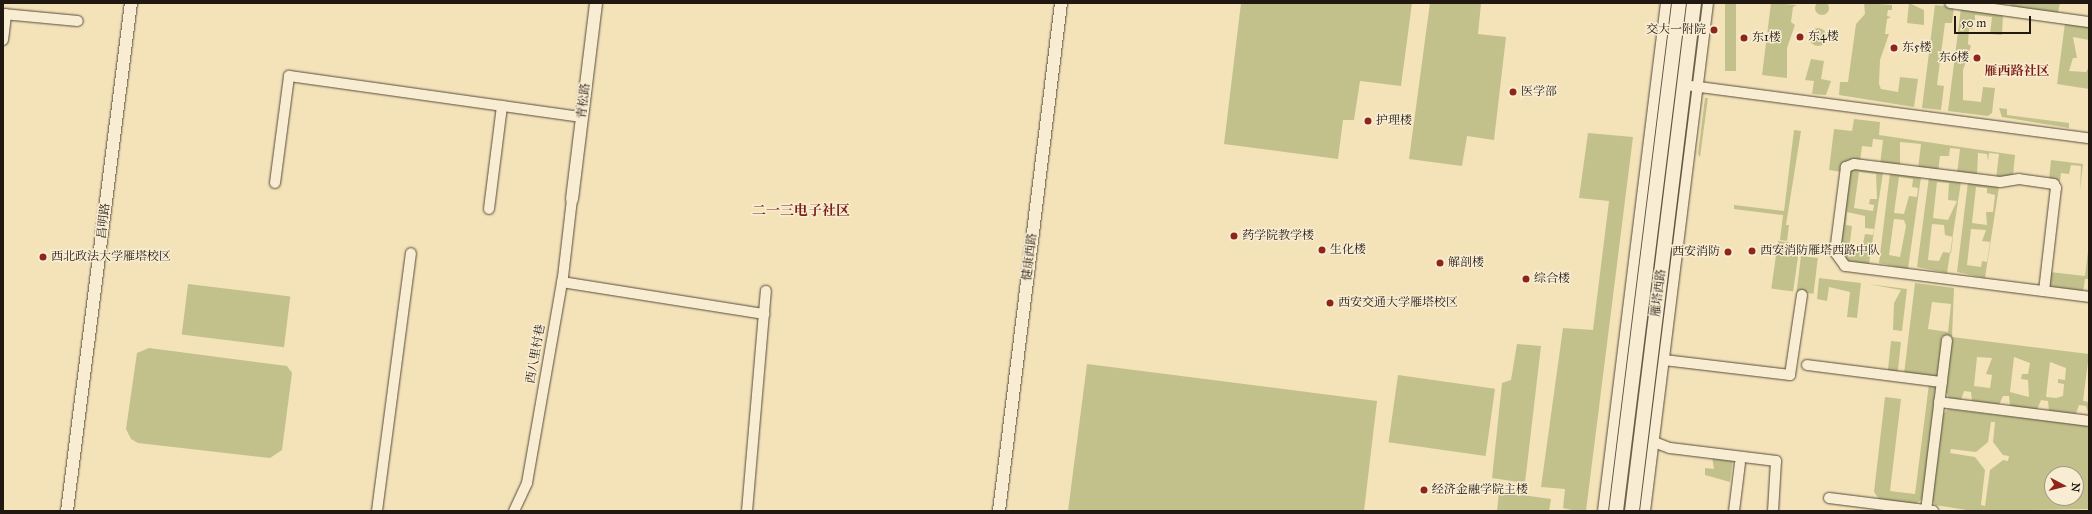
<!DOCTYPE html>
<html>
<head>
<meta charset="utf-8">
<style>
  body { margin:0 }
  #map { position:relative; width:2092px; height:514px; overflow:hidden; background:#f4e3b9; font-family:"IM FELL Great Primer","Noto Serif SC",serif }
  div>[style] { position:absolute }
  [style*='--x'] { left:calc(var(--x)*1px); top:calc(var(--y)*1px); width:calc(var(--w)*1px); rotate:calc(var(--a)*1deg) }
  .green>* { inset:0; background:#c2c18b; transform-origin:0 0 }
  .round { border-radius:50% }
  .roads { filter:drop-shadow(0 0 1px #564b3c) drop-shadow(0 0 1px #564b3c) }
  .minor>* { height:10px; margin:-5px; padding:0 5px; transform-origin:5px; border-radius:5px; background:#f8edd2 }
  .tertiary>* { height:12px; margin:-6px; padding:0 6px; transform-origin:6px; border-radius:6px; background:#f8edd2 }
  .secondary>* { height:14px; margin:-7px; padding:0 7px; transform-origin:7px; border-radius:7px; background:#f8edd2 }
  .dots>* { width:11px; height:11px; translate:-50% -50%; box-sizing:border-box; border:2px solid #f8edd2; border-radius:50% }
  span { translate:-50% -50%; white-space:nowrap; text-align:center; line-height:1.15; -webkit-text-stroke:3px #f8edd2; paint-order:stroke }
  .poi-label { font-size:12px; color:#221812 }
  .right { translate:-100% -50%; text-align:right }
  .left { translate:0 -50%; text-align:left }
  .street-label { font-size:12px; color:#221812 }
  .neighbourhood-label { font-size:13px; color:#7a1f14; font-weight:700 }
  .quarter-label { font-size:14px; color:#7a1f14; font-weight:700 }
  .frame { position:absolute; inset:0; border:4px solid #221812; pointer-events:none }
  .north { position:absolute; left:2044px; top:466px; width:40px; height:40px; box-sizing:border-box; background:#f8edd2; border:1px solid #a29885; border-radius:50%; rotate:97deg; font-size:11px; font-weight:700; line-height:16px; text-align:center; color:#221812 }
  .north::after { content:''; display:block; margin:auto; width:14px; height:18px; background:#8f2418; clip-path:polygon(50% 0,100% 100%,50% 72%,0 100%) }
  .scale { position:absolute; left:1954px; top:16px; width:77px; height:18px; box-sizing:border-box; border:2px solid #221812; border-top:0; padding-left:5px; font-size:12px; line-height:14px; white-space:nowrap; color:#221812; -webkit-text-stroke:3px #f8edd2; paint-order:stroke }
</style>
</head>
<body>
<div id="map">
  <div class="green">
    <div class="round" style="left:1815px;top:1px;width:14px;height:14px"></div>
    <div style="clip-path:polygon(1241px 3px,1412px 3px,1401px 86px,1360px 81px,1354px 120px,1343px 120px,1338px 159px,1224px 144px)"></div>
    <div style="clip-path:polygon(1430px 3px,1481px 4px,1478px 34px,1506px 37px,1494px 140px,1467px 136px,1462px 166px,1409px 159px)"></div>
    <div style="left:1725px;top:3px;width:11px;height:68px"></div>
    <div style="clip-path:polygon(1771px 3px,1797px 5px,1793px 7px,1791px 22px,1795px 25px,1787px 48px,1787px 78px,1762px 75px)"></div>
    <div style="clip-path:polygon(1864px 3px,1892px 5px,1892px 10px,1888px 10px,1887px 16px,1891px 17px,1887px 19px,1885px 34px,1889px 34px,1880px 60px,1879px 84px,1881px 89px,1898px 92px,1900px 77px,1918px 79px,1914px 107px,1839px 95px,1840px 82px,1848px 82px,1856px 24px,1865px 14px)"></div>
    <div style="clip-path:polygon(1909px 3px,1924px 10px,1924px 25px,1907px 23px)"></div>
    <div style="clip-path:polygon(2010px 3px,2060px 3px,2058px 13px,2011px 6px)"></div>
    <div style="clip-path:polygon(1935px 5px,1954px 7px,1952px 23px,1945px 23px,1937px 85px,1944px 86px,1941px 110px,1922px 108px)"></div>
    <div style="clip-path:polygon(1961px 8px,2003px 15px,2002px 35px,1990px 34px,1992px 17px,1975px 15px,1975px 20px,1971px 20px,1973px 29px,1969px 29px,1968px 44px,1971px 46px,1963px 70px,1963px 100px,1981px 102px,1983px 87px,1995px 88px,1992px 113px,1988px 116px,1948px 111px)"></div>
    <div style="clip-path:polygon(2065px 23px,2089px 25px,2089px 40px,2073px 37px,2077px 58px,2073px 58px,2069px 71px,2086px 72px,2089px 67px,2089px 89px,2057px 84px)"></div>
    <div class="round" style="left:1809px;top:28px;width:18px;height:18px"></div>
    <div style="clip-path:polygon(1811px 59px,1824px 61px,1821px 79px,1831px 81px,1826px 95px,1812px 94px,1814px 81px,1805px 80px)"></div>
    <div style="clip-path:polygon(1705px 98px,1708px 98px,1700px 157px,1698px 154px)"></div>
    <div style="clip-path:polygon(1999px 108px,2007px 109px,2007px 115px,2069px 123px,2069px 128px,2002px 117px)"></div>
    <div style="left:1685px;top:112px;width:7px;height:149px;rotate:8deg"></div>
    <div style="clip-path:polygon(1854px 119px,1880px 122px,1879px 135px,2015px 155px,2013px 176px,1996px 179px,1999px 154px,1989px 153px,1988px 161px,1987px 154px,1978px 153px,1977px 177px,1957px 174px,1960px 149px,1950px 148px,1949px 156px,1940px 156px,1938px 172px,1918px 169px,1921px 144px,1900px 142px,1900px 167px,1880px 165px,1883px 140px,1873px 139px,1872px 147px,1862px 146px,1860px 162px,1842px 172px,1829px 170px,1834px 129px,1852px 131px)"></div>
    <div style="clip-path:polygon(1794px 130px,1801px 131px,1786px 225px,1789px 225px,1787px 241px,1780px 240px,1783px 215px,1734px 209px,1734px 205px,1784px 211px)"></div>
    <div style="clip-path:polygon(1588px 133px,1633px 137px,1586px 511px,1576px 511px,1563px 508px,1565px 489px,1541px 487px,1563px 328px,1593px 330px,1609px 201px,1579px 198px)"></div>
    <div style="clip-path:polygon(2051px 160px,2083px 164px,2080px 190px,2081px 166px,2071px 165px,2069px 174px,2061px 173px,2060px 181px,2049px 180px)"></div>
    <div style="clip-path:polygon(evenodd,1850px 167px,1883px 173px,1869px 264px,1848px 262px,1838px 250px,1850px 167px,1859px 172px,1876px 174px,1877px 199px,1870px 199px,1869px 204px,1874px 205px,1873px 211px,1854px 208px,1859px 172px,1850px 167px,1847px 212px,1865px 216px,1865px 228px,1874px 229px,1873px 235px,1865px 234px,1861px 252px,1849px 250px,1852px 226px,1846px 225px,1847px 212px)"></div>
    <div style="clip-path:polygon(evenodd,1890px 173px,1921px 177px,1908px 269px,1879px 263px,1890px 173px,1899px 177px,1913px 179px,1912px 187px,1918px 188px,1917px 197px,1909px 196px,1904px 214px,1894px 213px,1899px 177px,1890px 173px,1894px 219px,1904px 220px,1906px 226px,1900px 257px,1889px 255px,1894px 219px)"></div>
    <div style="clip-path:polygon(evenodd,1929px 177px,1961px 182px,1947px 273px,1917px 267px,1929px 177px,1937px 182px,1949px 183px,1948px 200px,1957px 201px,1948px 220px,1933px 218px,1937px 182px,1929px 177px,1932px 224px,1944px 225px,1945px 235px,1953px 237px,1951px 253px,1943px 252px,1939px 261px,1928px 260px,1932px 224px)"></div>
    <div style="clip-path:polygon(evenodd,1968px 182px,1999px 187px,1985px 278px,1957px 272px,1968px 182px,1976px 187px,1987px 188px,1987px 193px,1995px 195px,1993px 212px,1986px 212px,1987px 225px,1972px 223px,1976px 187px,1968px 182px,1971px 229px,1986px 230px,1982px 241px,1990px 242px,1987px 262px,1982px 261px,1981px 267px,1967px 265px,1971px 229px)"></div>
    <div style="left:1778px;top:241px;width:22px;height:48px;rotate:8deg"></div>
    <div style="clip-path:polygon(2089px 243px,2089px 279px,2085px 279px,2083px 292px,2050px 286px,2050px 272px,2085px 276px)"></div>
    <div style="left:1801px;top:256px;width:17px;height:36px;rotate:7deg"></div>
    <div style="clip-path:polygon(1819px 278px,1861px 283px,1857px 318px,1847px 317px,1850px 292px,1829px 287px,1827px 301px,1817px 299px)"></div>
    <div style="clip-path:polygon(evenodd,1915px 283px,1954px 288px,1952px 337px,2089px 354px,2083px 401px,2089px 402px,2089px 416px,2086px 406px,2079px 405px,2076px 414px,2049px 411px,2048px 401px,2041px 400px,2037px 410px,2010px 406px,2009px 396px,2003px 396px,1999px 405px,1972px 401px,1971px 392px,1964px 391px,1961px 400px,1949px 398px,1946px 392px,1952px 337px,1942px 336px,1937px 378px,1904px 374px,1915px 283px,1932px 302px,1951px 304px,1948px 332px,1928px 329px,1932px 302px,1915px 283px,1977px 357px,1992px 358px,1986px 374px,1992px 375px,1990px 388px,1974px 386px,1977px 357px,1915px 283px,2014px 357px,2030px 363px,2028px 374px,2022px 374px,2021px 379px,2028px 380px,2029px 397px,2010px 392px,2014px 357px,1915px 283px,2050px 362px,2066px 368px,2065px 380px,2058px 379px,2058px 383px,2064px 384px,2063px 396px,2056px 398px,2046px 397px,2050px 362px)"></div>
    <div style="left:188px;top:284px;width:103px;height:51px;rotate:7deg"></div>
    <div style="clip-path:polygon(1868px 284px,1907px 289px,1902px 331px,1893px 330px,1894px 303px,1901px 290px)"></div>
    <div style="left:1891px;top:341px;width:10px;height:31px;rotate:6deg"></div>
    <div style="clip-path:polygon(1517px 344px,1541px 346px,1525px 483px,1492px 478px,1502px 383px,1511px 380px)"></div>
    <div style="clip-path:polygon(149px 348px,287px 366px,292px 373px,282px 450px,270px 458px,138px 443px,131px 439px,126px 429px,137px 353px)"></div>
    <div style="clip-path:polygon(1087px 364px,1377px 401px,1364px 511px,1068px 511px)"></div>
    <div style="left:1398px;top:375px;width:98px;height:68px;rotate:8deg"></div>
    <div style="clip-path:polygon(1929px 384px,1936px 385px,1923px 499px,1915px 504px,1879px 499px,1874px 492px,1885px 397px,1901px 399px,1890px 491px,1915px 494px)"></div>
    <div style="clip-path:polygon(evenodd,1948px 409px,2089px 426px,2089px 509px,1973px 511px,1935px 505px,1932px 500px,1943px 414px,1948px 409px,1991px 422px,1995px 422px,1993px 442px,2003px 455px,2009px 456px,2008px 461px,2003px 460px,1990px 470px,1985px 506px,1981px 505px,1985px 470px,1975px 457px,1950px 453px,1951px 449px,1976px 452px,1988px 442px,1991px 422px,1948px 409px,2052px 474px,2076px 474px,2076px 498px,2052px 498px,2052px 474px)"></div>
    <div style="clip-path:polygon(1712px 456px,1733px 459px,1730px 482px,1705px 475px,1705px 468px,1714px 469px)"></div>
    <div style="clip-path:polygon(1499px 492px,1551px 499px,1549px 511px,1497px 511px)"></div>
  </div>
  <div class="roads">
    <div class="minor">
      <div style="--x:1950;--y:3;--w:140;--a:7.8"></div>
      <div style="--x:3;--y:14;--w:75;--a:5.3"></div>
      <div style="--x:3;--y:40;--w:26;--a:-83"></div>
      <div style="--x:1692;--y:86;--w:400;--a:7.5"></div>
      <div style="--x:275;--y:183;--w:108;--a:-82.5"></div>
      <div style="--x:289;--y:76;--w:296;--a:8"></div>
      <div style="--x:489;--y:209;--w:104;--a:-82.8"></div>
      <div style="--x:562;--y:282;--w:205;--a:9"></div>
      <div style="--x:2043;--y:291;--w:1;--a:0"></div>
      <div style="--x:2044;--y:291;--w:104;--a:-83.4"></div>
      <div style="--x:2056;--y:188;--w:4;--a:-117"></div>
      <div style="--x:2054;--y:184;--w:35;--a:-172"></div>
      <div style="--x:2019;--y:179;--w:19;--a:171"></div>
      <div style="--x:2000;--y:182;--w:147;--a:-173"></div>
      <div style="--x:1854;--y:164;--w:9;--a:159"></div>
      <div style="--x:1846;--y:167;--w:86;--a:97.4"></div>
      <div style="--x:1835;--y:252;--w:17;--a:54"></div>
      <div style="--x:1845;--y:266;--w:246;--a:7.2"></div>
      <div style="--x:1664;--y:360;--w:127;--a:6.8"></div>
      <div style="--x:1790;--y:375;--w:81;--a:-81.5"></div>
      <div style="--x:1807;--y:365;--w:136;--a:7.2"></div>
      <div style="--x:1939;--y:402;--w:151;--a:7.2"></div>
      <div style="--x:1654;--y:442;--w:17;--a:21"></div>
      <div style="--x:1670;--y:448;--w:107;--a:7"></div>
      <div style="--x:1776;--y:461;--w:50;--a:93.4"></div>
      <div style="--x:1829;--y:498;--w:105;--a:7.1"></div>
      <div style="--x:377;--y:511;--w:260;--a:-82.5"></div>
      <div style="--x:514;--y:511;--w:31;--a:-65"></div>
      <div style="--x:527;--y:483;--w:209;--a:-80.1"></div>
      <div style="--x:563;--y:277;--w:79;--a:-83.4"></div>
      <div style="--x:747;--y:511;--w:221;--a:-85.1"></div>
      <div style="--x:1603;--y:511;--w:512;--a:-82.93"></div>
      <div style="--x:1645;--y:511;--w:512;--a:-82.93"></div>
      <div style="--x:1734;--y:511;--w:48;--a:-82.9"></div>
      <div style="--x:1926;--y:511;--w:172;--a:-83"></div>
    </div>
    <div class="tertiary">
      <div style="--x:572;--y:199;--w:197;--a:-83"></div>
      <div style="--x:67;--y:511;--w:512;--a:-82.82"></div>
      <div style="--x:999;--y:511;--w:512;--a:-83.04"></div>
    </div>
    <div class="secondary">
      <div style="--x:1616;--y:511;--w:512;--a:-82.93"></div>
      <div style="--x:1632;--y:511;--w:512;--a:-83.04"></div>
    </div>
  </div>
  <div class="dots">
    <div style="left:1714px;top:30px;background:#8f2418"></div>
    <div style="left:1800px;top:37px;background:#8f2418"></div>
    <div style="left:1744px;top:38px;background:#8f2418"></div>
    <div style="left:1894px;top:48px;background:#8f2418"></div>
    <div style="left:1977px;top:58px;background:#8f2418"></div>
    <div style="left:1513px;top:92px;background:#8f2418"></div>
    <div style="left:1368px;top:121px;background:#8f2418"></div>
    <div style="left:1234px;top:236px;background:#8f2418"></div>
    <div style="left:1322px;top:250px;background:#8f2418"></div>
    <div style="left:1752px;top:251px;background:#8f2418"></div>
    <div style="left:1728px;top:252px;background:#8f2418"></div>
    <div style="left:43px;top:257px;background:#8f2418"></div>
    <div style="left:1440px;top:263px;background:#8f2418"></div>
    <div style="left:1526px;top:279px;background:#8f2418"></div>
    <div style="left:1330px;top:303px;background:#8f2418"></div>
    <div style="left:1424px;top:490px;background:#8f2418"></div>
  </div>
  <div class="poi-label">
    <span class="right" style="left:1706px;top:30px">交大一附院</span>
    <span class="left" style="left:1808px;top:37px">东4楼</span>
    <span class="left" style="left:1752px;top:38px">东1楼</span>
    <span class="left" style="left:1902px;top:48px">东5楼</span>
    <span class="right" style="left:1969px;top:58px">东6楼</span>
    <span class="left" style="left:1521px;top:92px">医学部</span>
    <span class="left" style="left:1376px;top:121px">护理楼</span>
    <span class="left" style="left:1242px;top:236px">药学院教学楼</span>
    <span class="left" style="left:1330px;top:250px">生化楼</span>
    <span class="left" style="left:1760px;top:251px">西安消防雁塔西路中队</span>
    <span class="right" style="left:1720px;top:252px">西安消防</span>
    <span class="left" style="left:51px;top:257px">西北政法大学雁塔校区</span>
    <span class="left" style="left:1448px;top:263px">解剖楼</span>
    <span class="left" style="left:1534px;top:279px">综合楼</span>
    <span class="left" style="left:1338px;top:303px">西安交通大学雁塔校区</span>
    <span class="left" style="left:1432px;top:490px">经济金融学院主楼</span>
  </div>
  <div class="street-label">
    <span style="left:584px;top:101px;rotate:-83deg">青松路</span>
    <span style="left:104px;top:221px;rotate:-83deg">昌明路</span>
    <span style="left:1030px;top:257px;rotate:-83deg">健康西路</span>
    <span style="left:1659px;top:293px;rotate:-83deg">雁塔西路</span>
    <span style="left:536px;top:354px;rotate:-80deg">西八里村巷</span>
  </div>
  <div class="neighbourhood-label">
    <span style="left:2017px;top:71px">雁西路社区</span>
  </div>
  <div class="quarter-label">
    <span style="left:801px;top:211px">二一三电子社区</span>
  </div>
  <div class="frame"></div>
  <div class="north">N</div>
  <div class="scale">50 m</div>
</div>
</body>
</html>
